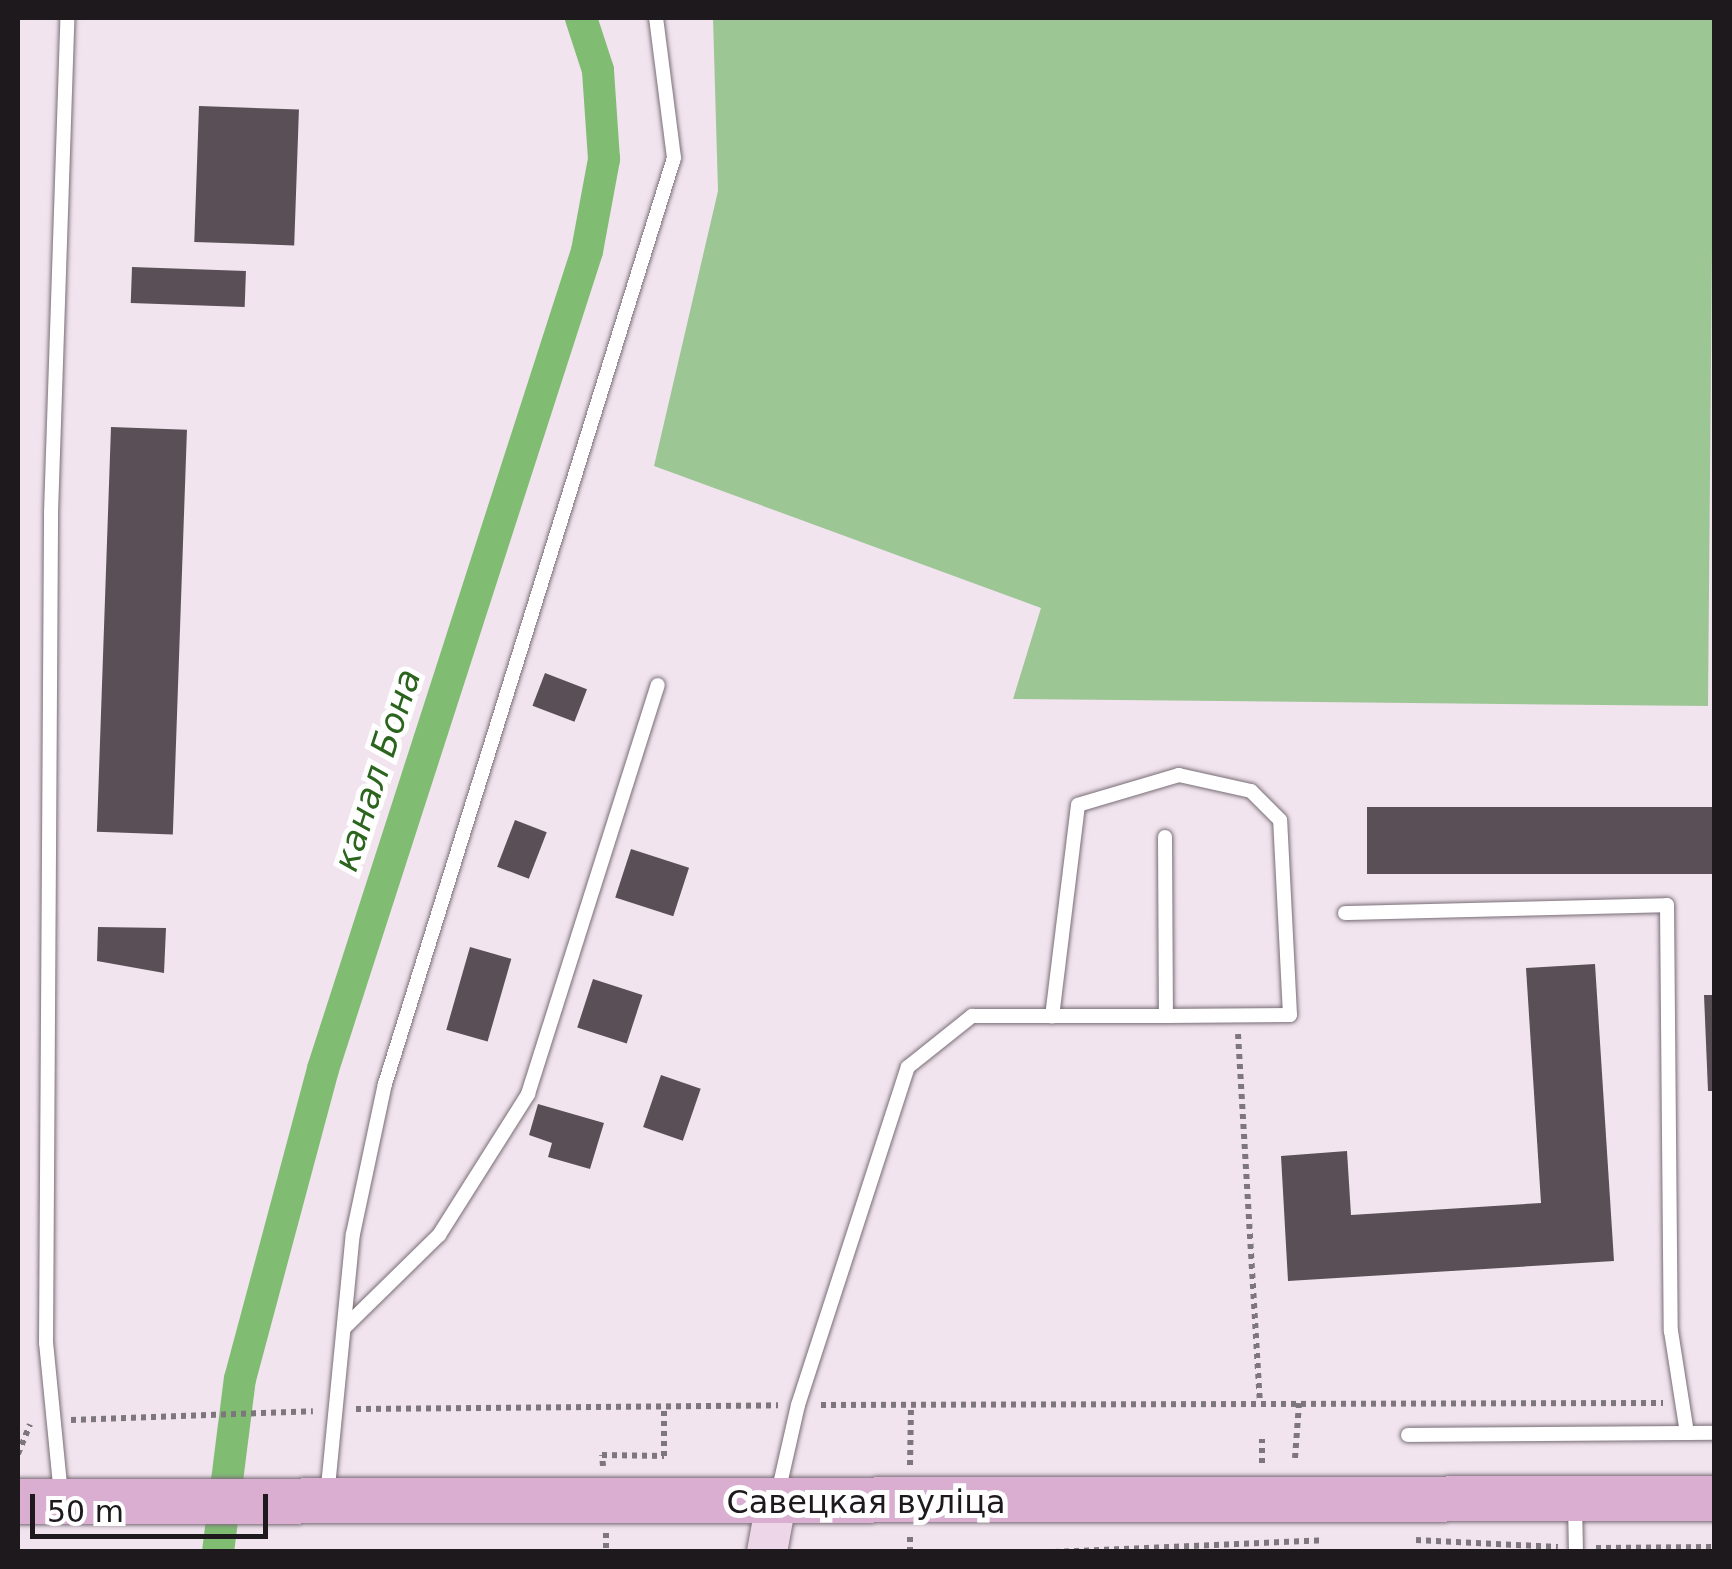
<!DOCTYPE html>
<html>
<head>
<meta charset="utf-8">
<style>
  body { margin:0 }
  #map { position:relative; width:1732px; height:1569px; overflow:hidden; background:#f1e4ee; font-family:"DejaVu Sans",sans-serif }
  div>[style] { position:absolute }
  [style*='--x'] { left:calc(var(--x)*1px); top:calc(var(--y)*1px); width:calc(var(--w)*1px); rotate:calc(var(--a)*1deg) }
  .green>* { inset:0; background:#9dc695 }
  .canal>* { height:32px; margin:-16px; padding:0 16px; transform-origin:16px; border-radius:16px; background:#80bd73 }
  .building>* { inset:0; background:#5a4f57; transform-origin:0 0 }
  .path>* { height:6px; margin-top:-3px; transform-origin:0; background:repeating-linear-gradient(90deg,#7e767d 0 5px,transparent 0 10px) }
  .roads { filter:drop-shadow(0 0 2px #786d76) drop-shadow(0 0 2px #786d76) }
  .service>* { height:14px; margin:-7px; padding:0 7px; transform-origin:7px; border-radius:7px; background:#fff }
  .secondary>* { height:40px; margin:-20px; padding:0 20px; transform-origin:20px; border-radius:20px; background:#ecd6e8 }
  .primary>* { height:45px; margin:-22.5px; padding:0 22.5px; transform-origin:22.5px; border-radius:22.5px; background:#d9aed1 }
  span { translate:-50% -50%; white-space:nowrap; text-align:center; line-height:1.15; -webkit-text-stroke:10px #fff; paint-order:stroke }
  .street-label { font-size:32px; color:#1d191c }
  .water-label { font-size:35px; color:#2a641d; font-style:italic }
  .frame { position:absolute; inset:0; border:20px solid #1d191c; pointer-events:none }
  .scale { position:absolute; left:30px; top:1494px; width:238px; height:45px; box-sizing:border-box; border:5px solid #1d191c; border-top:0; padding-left:12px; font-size:30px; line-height:35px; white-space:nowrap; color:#1d191c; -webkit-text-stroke:8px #fff; paint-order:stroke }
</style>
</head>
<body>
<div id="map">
  <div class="green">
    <div style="clip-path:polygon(713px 18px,1714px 18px,1708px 706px,1013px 699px,1041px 608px,654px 466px,718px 191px)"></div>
  </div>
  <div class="canal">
    <div style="--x:218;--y:1552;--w:174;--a:-82.8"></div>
    <div style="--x:240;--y:1379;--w:321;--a:-75"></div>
    <div style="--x:323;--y:1069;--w:860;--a:-72.11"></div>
    <div style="--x:587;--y:251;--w:94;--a:-79.5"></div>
    <div style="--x:604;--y:159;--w:89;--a:-93.9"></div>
    <div style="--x:598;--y:70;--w:55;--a:-108.1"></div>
  </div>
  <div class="building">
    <div style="left:199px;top:106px;width:100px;height:136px;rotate:2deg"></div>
    <div style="left:132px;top:267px;width:114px;height:36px;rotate:2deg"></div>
    <div style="left:111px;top:427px;width:76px;height:405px;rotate:2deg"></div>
    <div style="left:545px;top:673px;width:45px;height:35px;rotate:21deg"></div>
    <div style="left:1714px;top:807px;width:67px;height:347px;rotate:90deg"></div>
    <div style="left:515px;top:820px;width:34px;height:50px;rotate:21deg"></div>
    <div style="left:631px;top:849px;width:61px;height:51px;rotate:18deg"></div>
    <div style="clip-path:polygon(98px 927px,166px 928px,164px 973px,97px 961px)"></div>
    <div style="left:470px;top:947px;width:43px;height:86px;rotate:16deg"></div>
    <div style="clip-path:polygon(1595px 964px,1614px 1261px,1288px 1281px,1281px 1156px,1347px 1151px,1351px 1215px,1541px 1203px,1526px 968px)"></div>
    <div style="left:593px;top:979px;width:52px;height:51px;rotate:18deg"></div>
    <div style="clip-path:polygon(1704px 995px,1714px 995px,1714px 1091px,1708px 1091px)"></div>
    <div style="left:661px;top:1075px;width:42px;height:55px;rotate:19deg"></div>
    <div style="clip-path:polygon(538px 1104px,604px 1123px,590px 1169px,548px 1157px,552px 1143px,529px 1135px)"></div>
  </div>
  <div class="path">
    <div style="--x:1238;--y:1034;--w:369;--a:86.6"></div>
    <div style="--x:821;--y:1405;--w:842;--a:-0.14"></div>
    <div style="--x:356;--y:1409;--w:422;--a:-0.5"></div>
    <div style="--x:71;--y:1420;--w:242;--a:-2.1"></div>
    <div style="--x:18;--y:1454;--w:32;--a:-68"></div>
    <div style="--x:1295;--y:1458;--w:55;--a:-85.8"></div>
    <div style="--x:1262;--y:1463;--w:24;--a:-90"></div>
    <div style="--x:910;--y:1465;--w:59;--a:-89"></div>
    <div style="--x:603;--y:1466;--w:11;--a:-95"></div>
    <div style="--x:602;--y:1455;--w:62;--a:0.9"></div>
    <div style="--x:664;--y:1456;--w:47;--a:-90"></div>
    <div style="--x:606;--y:1533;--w:19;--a:90"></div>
    <div style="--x:1416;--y:1540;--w:142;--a:2.8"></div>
    <div style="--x:1596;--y:1548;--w:118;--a:-0.5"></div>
    <div style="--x:910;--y:1552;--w:19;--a:-90"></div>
    <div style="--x:1054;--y:1552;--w:270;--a:-2.5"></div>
  </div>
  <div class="roads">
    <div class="service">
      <div style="--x:1165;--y:837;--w:179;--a:89.7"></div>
      <div style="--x:1345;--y:913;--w:322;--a:-1.4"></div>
      <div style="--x:1667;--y:905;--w:426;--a:89.5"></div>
      <div style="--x:1671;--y:1331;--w:103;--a:81.1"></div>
      <div style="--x:345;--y:1327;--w:132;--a:-44.4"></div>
      <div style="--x:439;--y:1235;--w:167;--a:-57.7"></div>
      <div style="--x:528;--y:1094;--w:429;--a:-72.4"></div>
      <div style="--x:1408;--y:1435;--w:306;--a:-0.4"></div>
      <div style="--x:778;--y:1493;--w:90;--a:-77.2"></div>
      <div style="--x:798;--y:1405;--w:355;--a:-72"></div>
      <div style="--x:908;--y:1067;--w:82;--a:-38.6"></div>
      <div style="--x:972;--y:1016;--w:194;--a:0"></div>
      <div style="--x:1166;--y:1016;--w:124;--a:-0.5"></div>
      <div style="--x:1290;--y:1015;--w:195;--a:-92.9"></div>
      <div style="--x:1280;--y:820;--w:41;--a:-135"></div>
      <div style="--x:1251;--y:791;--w:74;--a:-167.5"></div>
      <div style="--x:1179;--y:775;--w:105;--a:163.5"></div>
      <div style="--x:1078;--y:805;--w:213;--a:97"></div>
      <div style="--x:61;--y:1495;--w:153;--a:-95.6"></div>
      <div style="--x:46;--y:1343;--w:830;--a:-89.65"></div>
      <div style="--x:51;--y:513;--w:495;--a:-88.1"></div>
      <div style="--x:327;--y:1497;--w:264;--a:-84.4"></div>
      <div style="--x:353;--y:1234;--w:153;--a:-78"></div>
      <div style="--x:385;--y:1084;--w:970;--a:-72.67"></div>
      <div style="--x:674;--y:158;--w:141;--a:-97.3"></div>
      <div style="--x:1575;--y:1502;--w:50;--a:88.9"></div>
    </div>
    <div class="secondary">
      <div style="--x:767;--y:1552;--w:50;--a:-79.6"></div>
    </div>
    <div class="primary">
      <div style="--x:18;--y:1501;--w:1696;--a:-0.1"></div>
    </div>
  </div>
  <div class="street-label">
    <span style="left:866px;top:1502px">Савецкая вуліца</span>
  </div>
  <div class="water-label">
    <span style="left:377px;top:770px;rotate:-72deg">канал Бона</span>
  </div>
  <div class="frame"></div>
  <div class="scale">50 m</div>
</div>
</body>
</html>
